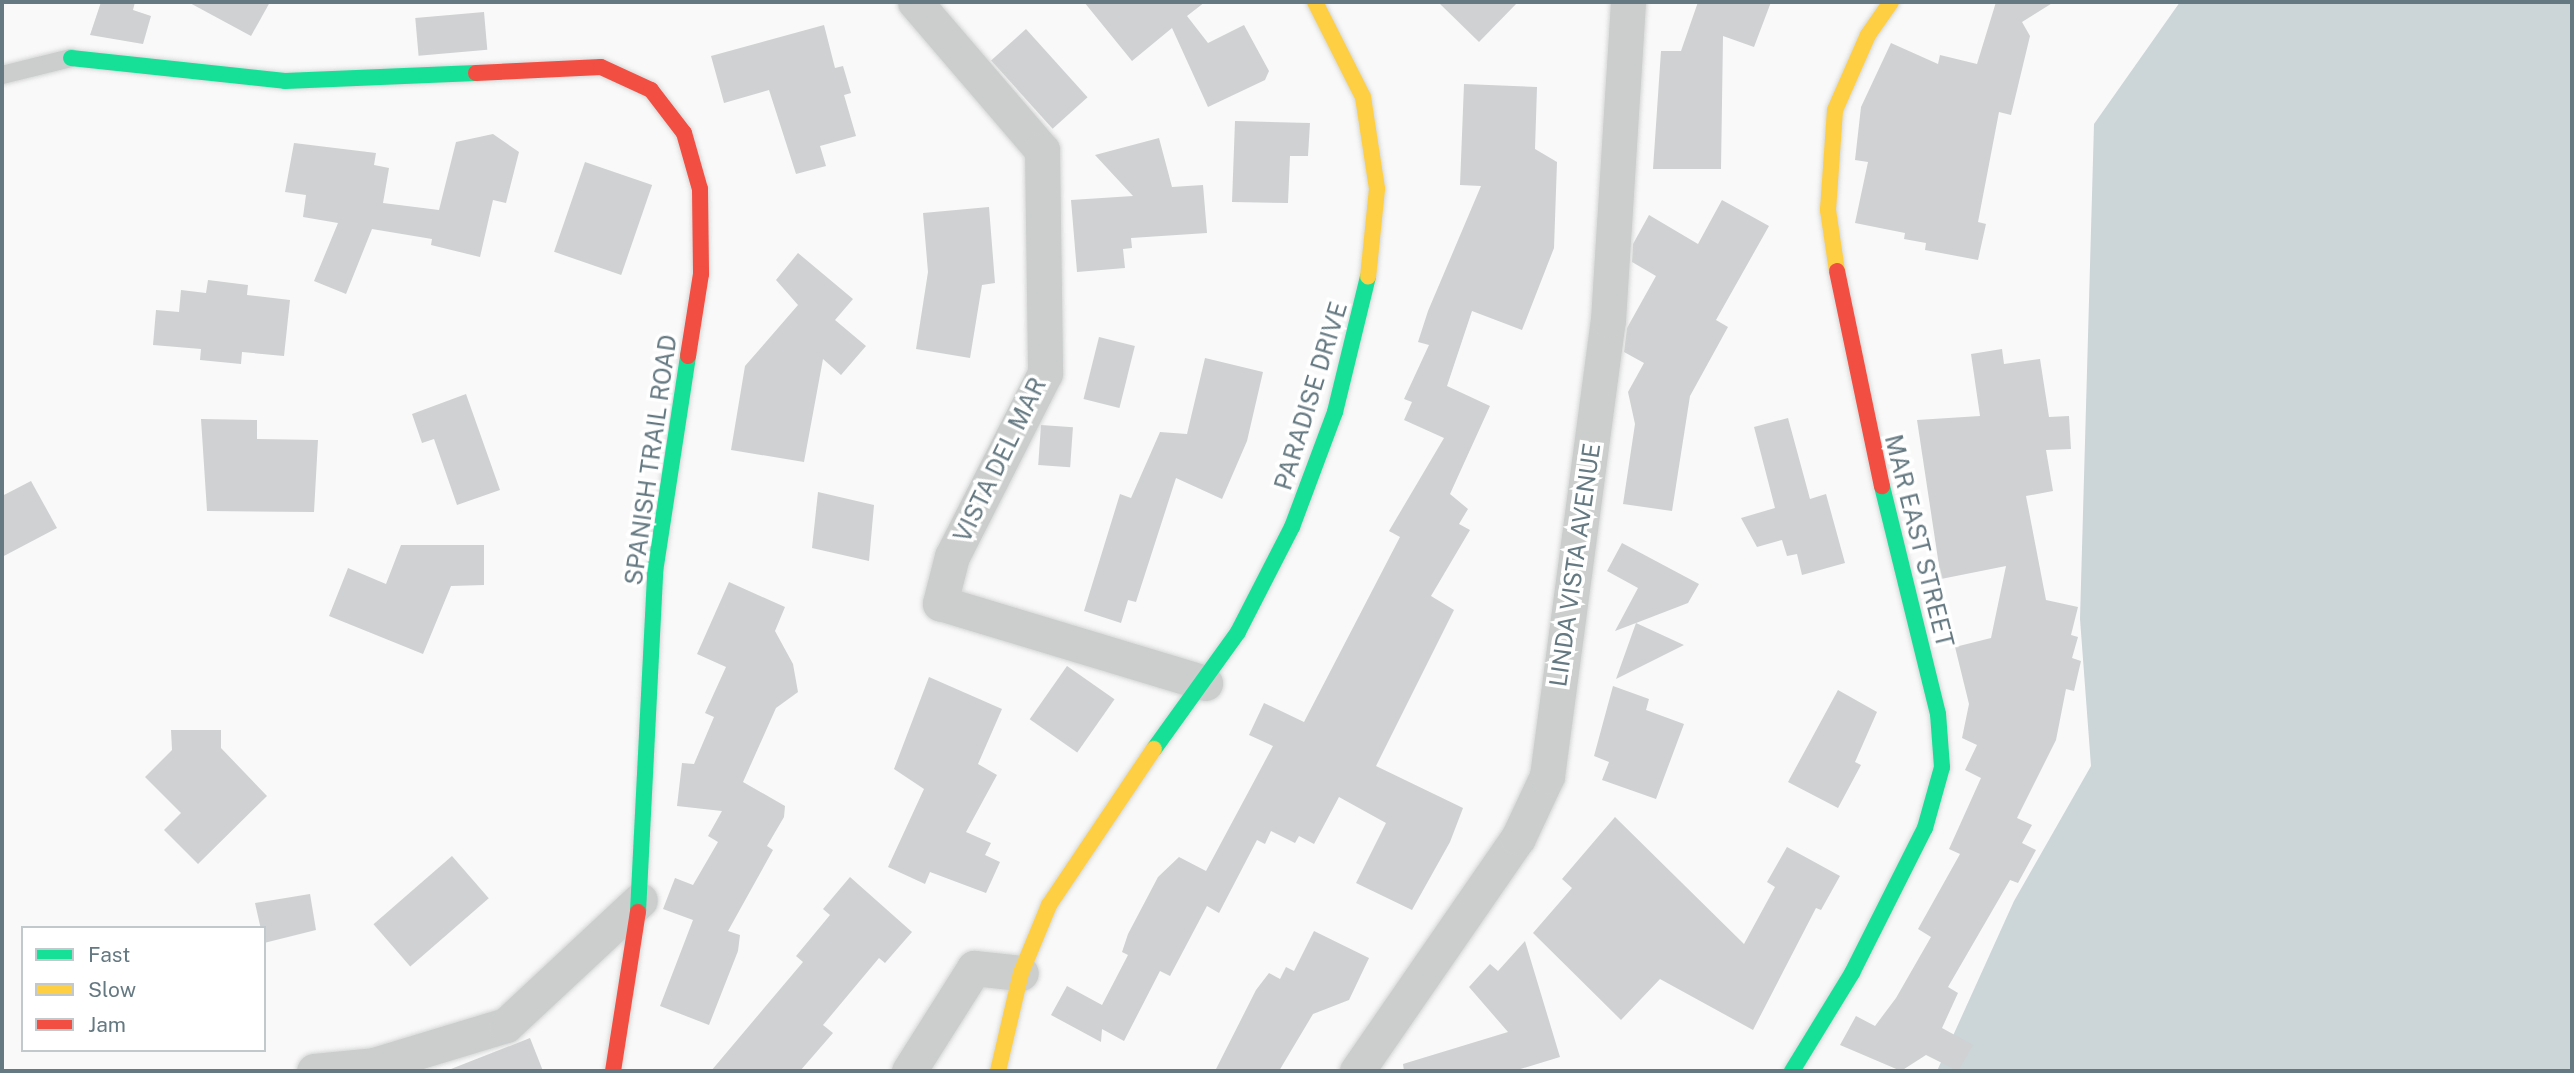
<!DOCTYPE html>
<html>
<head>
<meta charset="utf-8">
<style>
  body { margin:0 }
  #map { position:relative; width:2574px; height:1073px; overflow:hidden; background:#f9f9f9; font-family:"Public Sans",sans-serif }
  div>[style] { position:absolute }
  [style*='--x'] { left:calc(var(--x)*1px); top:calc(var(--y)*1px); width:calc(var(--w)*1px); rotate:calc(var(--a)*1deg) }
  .water>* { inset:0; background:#ccd5d7 }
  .building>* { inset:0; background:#cfd1d2; transform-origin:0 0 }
  .roads { filter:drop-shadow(0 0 2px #d5d6d6) drop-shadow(0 0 2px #d5d6d6) }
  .lane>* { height:18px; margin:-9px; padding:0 9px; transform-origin:9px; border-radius:9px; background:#cccece }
  .street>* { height:35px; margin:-17.5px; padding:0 17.5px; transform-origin:17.5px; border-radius:17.5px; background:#cccece }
  .fast>* { height:16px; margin:-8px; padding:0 8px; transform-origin:8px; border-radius:8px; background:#16e098 }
  .slow>* { height:16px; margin:-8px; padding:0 8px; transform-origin:8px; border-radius:8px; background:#ffcf43 }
  .jam>* { height:16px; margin:-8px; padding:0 8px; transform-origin:8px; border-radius:8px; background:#f24e42 }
  span { translate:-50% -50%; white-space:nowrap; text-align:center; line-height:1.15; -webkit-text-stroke:7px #fff; paint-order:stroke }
  .street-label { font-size:24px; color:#657982 }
  .frame { position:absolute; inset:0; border:4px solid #657982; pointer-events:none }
  .legend { position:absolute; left:21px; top:926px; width:245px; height:126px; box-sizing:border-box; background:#fff; border:2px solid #c1c9cd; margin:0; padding:9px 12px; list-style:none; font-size:21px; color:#657982 }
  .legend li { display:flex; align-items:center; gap:14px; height:35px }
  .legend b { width:35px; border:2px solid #c1c9cd }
</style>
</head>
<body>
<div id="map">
  <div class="water">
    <div style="clip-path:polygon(2180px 2px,2572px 2px,2572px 1071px,1937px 1071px,2014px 901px,2091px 766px,2080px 619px,2094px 124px)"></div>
  </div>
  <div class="building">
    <div style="clip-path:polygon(101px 2px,135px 2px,133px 10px,151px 16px,143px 44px,90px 35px)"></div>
    <div style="clip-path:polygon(188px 2px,270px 2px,251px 36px)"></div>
    <div style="clip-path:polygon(1084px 2px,1205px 2px,1187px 16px,1208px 43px,1244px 25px,1269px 71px,1265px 80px,1208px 107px,1172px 28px,1132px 61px)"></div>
    <div style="clip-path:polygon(1438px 2px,1518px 2px,1479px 42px)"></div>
    <div style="clip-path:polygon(1698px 2px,1771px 2px,1754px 47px,1723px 36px,1721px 169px,1653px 169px,1661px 51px,1681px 51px)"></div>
    <div style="clip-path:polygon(1996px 2px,2054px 2px,2022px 22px,2030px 36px,2011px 115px,1999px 112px,1978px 222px,1986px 224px,1978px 260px,1925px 250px,1926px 243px,1904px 239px,1905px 233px,1855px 223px,1868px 162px,1855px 160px,1861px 107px,1891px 43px,1938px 64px,1940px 55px,1977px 64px)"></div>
    <div style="left:484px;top:12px;width:38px;height:69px;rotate:85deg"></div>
    <div style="clip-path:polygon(824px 25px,835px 68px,843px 66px,851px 93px,844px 95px,856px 136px,820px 146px,826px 166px,796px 174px,769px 90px,724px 103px,711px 56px)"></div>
    <div style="left:1026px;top:29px;width:92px;height:47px;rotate:48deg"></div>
    <div style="clip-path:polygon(1464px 84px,1537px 87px,1535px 149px,1557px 162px,1554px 248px,1522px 330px,1472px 311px,1447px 386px,1490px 406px,1450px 494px,1468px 509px,1459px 524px,1470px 530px,1431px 596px,1454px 610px,1376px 766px,1463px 808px,1450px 842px,1412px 910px,1356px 883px,1386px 823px,1339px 797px,1314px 844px,1299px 836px,1295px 843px,1271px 831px,1265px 844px,1257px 840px,1219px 913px,1207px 906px,1170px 976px,1160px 971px,1124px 1041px,1102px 1029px,1101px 1042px,1051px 1015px,1067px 986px,1102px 1005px,1128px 955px,1122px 952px,1128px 934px,1158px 877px,1179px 857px,1206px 871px,1273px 746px,1249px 735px,1264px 703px,1304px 722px,1400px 537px,1389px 531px,1444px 438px,1404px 420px,1412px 402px,1404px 399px,1429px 345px,1418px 342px,1428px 311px,1481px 186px,1460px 185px)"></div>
    <div style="clip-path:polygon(1235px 121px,1310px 123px,1308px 156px,1290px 156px,1288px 203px,1232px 202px)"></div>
    <div style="clip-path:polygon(493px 134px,519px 152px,506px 203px,493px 200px,480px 257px,431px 245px,432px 239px,372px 229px,346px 294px,314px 281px,338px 223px,303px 217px,306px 195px,285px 192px,294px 143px,376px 153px,374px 165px,389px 168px,383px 203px,439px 210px,456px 142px)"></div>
    <div style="clip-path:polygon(1159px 138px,1172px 187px,1203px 185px,1207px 233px,1131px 238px,1132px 248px,1123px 249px,1125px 268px,1077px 272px,1071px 200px,1133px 196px,1095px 155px)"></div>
    <div style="left:585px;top:162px;width:71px;height:95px;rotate:19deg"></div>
    <div style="clip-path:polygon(1722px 200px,1769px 226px,1716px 320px,1728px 327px,1690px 396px,1672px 511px,1623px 504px,1635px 424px,1628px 392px,1644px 363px,1624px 352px,1627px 328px,1656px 276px,1632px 262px,1633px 244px,1649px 215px,1698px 244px)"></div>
    <div style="clip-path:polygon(989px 207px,995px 283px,982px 285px,970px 358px,916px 349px,928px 272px,923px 213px)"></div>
    <div style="clip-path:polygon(798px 253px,853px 299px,835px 320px,866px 346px,841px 375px,823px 359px,804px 462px,731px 450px,745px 366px,798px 305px,776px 280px)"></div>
    <div style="clip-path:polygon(208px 280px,248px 285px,247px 295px,290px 300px,284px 356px,242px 352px,241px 364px,200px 360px,201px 349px,153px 345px,156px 310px,179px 312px,181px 290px,206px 293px)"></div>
    <div style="left:1099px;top:337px;width:37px;height:64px;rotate:14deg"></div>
    <div style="clip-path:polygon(2002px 349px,2004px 364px,2040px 359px,2049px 417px,2069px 416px,2071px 449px,2046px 450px,2053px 491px,2026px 496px,2046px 600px,2078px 607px,2071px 635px,2078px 637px,2072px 658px,2081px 661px,2074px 691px,2066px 689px,2056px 740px,2017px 818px,2032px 825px,2022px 843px,2036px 850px,2018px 883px,2010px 880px,1948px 987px,1958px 993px,1942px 1028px,1973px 1045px,1958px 1071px,1926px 1055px,1901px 1071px,1840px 1045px,1856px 1016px,1875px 1026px,1896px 998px,1931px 937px,1918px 929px,1960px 854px,1949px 849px,1981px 778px,1965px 770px,1977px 745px,1962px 738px,1969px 704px,1955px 647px,1991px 638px,2006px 566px,1941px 579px,1917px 420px,1980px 416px,1971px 354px)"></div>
    <div style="clip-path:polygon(1205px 358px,1263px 372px,1247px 441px,1222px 499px,1176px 478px,1136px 602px,1128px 600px,1121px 623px,1084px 611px,1120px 494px,1131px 498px,1160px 432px,1187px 434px)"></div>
    <div style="clip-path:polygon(466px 394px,500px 490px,457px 505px,434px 439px,422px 443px,412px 414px)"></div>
    <div style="clip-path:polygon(1788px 418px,1810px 499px,1826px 494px,1845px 563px,1802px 575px,1797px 554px,1787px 556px,1782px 540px,1757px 547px,1741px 518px,1775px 508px,1754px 427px)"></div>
    <div style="clip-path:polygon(201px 419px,257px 420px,257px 439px,318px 440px,314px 512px,207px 511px)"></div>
    <div style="left:1041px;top:425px;width:32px;height:40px;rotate:4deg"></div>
    <div style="clip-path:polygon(31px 481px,57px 528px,2px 557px,2px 496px)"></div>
    <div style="clip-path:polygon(818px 492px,874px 505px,869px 561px,812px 548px)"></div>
    <div style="clip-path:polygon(1622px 543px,1699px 584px,1688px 603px,1636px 623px,1684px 645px,1616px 679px,1636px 623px,1615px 631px,1638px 588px,1607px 571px)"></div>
    <div style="clip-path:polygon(401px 545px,484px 545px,484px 585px,451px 586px,423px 654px,329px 616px,348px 568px,386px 584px)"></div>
    <div style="clip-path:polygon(729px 582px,785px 607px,775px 631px,793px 664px,798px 692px,776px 708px,743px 782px,785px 806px,784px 817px,767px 846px,773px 850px,728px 931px,740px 935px,738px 951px,709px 1025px,660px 1006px,693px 920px,663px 909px,675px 878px,693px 885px,718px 842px,708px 836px,722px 811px,677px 806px,682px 763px,694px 764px,714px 717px,705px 713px,726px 667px,697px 654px)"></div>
    <div style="left:1067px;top:666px;width:58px;height:65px;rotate:35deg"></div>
    <div style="clip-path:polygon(929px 677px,1002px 709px,978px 764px,997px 775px,966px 832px,991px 843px,985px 855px,1000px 862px,986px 893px,930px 872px,925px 884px,888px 867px,924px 789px,894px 769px)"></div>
    <div style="clip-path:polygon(1613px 686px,1649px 699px,1646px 710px,1684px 724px,1656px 799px,1602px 780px,1609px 762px,1594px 756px)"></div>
    <div style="clip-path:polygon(1838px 690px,1877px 712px,1855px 762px,1861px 765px,1838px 808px,1788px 782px)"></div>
    <div style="clip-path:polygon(171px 730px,221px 730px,221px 748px,267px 796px,198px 864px,164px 830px,181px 813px,145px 777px,172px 750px)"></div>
    <div style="clip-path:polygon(1615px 817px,1744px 944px,1775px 887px,1767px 882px,1787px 847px,1840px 876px,1821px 910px,1816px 908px,1753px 1030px,1660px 979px,1621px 1020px,1533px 933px,1572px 888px,1562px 879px)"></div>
    <div style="left:452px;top:856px;width:56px;height:104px;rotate:49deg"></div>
    <div style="clip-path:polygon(850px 877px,912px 932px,885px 963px,879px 958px,823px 1025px,833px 1033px,800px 1071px,711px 1071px,803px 962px,796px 956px,830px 915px,823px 909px)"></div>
    <div style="clip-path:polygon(310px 894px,316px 930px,264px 943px,255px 903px)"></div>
    <div style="clip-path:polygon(1314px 931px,1369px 958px,1349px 1000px,1313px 1014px,1279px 1071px,1215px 1071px,1256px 990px,1269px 973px,1280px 979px,1286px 967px,1294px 971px)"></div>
    <div style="clip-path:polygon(1525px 941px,1560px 1057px,1514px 1071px,1404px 1071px,1403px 1064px,1508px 1032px,1469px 987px,1490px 964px,1498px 971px)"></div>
    <div style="clip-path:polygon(530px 1038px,543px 1071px,451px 1071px,451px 1069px)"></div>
  </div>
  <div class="roads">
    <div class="lane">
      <div style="--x:2;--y:75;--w:71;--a:-13.8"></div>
    </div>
    <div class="street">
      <div style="--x:915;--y:2;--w:195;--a:49.4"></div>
      <div style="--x:1042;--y:150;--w:223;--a:89.2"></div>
      <div style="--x:1045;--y:373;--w:205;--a:116.9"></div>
      <div style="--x:952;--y:556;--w:49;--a:104.3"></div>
      <div style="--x:940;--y:603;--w:277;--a:16.8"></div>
      <div style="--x:314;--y:1071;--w:60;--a:-5.7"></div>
      <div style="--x:374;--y:1065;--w:138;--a:-16.9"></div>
      <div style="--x:506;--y:1025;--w:183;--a:-43"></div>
      <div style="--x:909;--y:1071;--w:122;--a:-57.7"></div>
      <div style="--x:974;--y:968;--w:47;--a:6.1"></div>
      <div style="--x:1357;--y:1071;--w:283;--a:-55.4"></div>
      <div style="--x:1518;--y:838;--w:68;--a:-64.9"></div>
      <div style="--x:1547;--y:776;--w:460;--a:-82.4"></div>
      <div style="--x:1608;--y:320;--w:319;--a:-86.4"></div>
    </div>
    <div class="fast">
      <div style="--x:71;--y:58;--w:215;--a:6.1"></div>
      <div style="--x:285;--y:81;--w:191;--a:-2.4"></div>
      <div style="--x:1154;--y:749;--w:144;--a:-54.3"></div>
      <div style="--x:1238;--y:632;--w:118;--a:-62.8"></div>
      <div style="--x:1292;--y:527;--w:123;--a:-69.5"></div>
      <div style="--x:1335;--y:412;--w:139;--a:-76.3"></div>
      <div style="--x:638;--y:912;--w:340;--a:-87.1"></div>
      <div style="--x:655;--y:572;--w:219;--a:-81.3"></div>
      <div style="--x:1792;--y:1071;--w:115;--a:-58.5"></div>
      <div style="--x:1852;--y:973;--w:162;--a:-63.3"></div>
      <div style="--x:1925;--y:828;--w:63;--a:-74.4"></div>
      <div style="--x:1942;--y:767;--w:53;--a:-94.3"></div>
      <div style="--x:1938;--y:714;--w:235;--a:-103.8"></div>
    </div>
    <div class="slow">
      <div style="--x:1315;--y:2;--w:106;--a:63.2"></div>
      <div style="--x:1363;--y:97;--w:93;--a:81.3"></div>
      <div style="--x:1377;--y:189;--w:88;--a:95.8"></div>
      <div style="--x:1837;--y:271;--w:62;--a:-98.4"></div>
      <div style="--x:1828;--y:210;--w:100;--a:-86"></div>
      <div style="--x:1835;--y:110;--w:82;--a:-66.3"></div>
      <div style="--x:1868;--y:35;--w:40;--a:-55.1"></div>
      <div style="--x:998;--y:1071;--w:101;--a:-76.8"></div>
      <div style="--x:1021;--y:973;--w:74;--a:-67.6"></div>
      <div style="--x:1049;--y:905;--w:188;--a:-56.1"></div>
    </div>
    <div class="jam">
      <div style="--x:476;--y:73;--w:125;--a:-2.7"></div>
      <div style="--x:601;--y:67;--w:55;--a:24.7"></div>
      <div style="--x:651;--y:90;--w:54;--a:52.5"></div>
      <div style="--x:684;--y:133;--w:58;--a:74.1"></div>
      <div style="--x:700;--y:189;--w:85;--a:89.3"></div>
      <div style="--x:701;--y:274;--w:83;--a:99"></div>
      <div style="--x:1837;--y:271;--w:220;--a:78.2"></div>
      <div style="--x:613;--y:1071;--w:161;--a:-81.1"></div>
    </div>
  </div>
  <div class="street-label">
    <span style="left:1311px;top:396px;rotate:-73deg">PARADISE DRIVE</span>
    <span style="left:651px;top:460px;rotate:-82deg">SPANISH TRAIL ROAD</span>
    <span style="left:1000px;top:460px;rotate:-64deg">VISTA DEL MAR</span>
    <span style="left:1919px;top:541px;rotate:76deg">MAR EAST STREET</span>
    <span style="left:1575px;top:565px;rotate:-82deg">LINDA VISTA AVENUE</span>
  </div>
  <div class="frame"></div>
  <ul class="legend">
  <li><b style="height:9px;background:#16e098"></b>Fast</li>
  <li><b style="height:9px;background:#ffcf43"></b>Slow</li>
  <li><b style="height:9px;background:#f24e42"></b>Jam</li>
  </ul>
</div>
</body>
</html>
